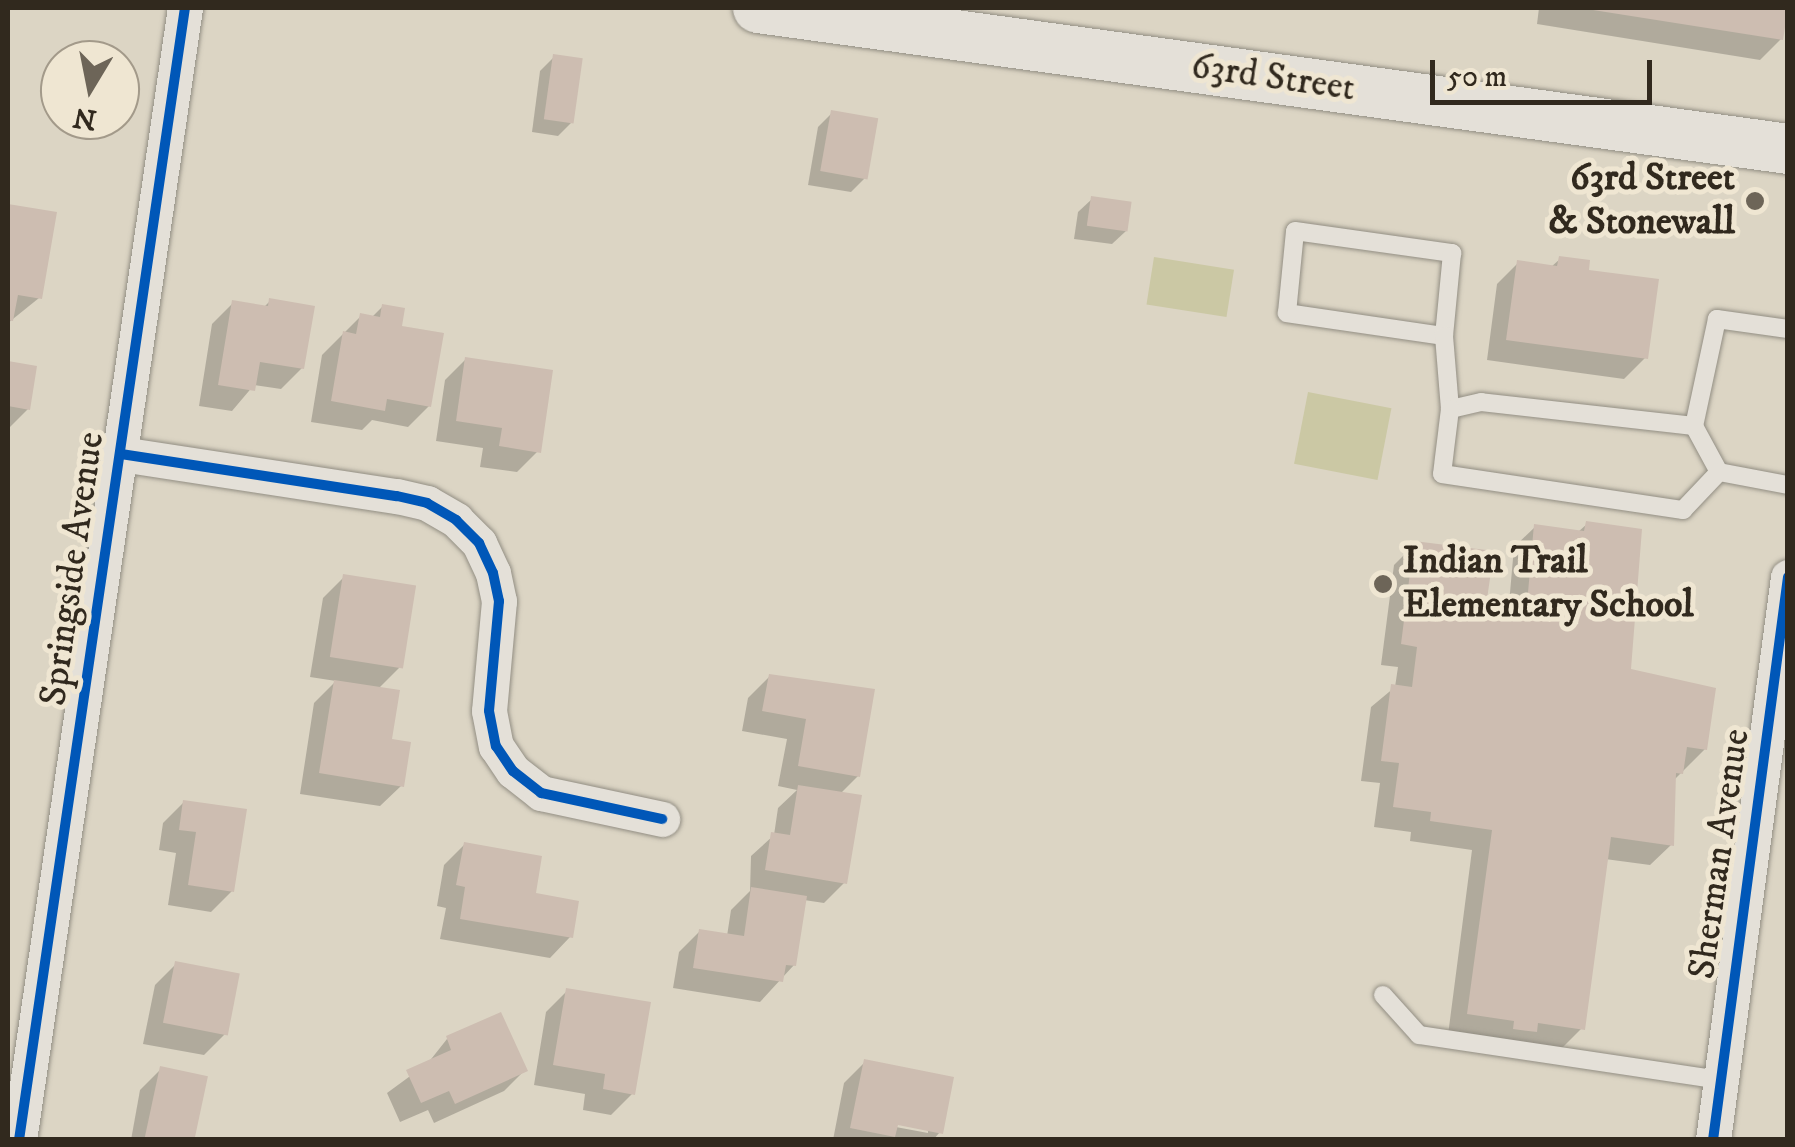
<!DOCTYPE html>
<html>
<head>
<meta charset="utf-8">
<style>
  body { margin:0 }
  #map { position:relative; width:1795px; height:1147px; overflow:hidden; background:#dcd5c4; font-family:"IM FELL DW Pica",serif }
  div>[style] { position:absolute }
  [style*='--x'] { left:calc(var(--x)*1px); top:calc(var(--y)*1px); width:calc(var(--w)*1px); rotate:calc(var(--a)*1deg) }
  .green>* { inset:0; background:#cbc8a4; transform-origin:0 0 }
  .shadow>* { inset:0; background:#0003 }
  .building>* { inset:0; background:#cdbdb1; transform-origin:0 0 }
  .roads { filter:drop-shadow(0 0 2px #928e83) drop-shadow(0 0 2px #928e83) }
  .lane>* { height:18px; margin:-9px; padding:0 9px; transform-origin:9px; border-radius:9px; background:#e4e0d8 }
  .street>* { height:35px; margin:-17.5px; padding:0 17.5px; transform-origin:17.5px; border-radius:17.5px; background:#e4e0d8 }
  .secondary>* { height:50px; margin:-25px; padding:0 25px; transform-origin:25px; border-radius:25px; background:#e4e0d8 }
  .cycleway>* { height:10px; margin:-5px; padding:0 5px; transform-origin:5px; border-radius:5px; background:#0057b8 }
  .dots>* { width:28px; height:28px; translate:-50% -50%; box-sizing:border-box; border:5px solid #efe6d2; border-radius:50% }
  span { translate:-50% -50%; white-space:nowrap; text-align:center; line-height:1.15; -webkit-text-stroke:10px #efe6d2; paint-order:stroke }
  .street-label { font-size:38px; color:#31291e }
  .poi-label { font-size:38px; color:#31291e; font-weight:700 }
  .right { translate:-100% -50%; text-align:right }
  .left { translate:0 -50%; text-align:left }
  .frame { position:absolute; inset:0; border:10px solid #31291e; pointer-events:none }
  .north { position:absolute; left:40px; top:40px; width:100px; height:100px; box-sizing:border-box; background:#efe6d2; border:2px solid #a39a8a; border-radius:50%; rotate:190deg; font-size:28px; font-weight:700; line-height:40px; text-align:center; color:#31291e }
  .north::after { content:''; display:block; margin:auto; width:35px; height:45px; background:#6d6558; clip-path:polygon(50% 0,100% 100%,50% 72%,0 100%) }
  .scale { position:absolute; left:1430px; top:60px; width:222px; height:45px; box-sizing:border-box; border:5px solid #31291e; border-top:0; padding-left:12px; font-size:30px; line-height:35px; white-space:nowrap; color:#31291e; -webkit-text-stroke:8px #efe6d2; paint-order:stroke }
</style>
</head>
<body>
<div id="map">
  <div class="green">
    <div style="left:1154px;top:257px;width:81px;height:48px;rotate:9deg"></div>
    <div style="left:1308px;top:392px;width:85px;height:73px;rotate:11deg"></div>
  </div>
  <div class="shadow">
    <div style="clip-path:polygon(1539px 8px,1786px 8px,1781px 39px,1760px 60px,1537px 24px)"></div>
    <div style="clip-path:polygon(554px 57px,572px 122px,558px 136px,532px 132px,540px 71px)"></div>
    <div style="clip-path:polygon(832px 113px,865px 178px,851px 192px,808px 185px,818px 127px)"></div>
    <div style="clip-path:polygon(1092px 199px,1126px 231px,1112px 244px,1074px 239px,1078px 212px)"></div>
    <div style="clip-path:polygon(8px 206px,54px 214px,39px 298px,8px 323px)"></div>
    <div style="clip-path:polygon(1560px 259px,1586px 272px,1645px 358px,1624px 379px,1487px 360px,1497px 284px,1518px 263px,1551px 267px)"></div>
    <div style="clip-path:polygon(270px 301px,302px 368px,281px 389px,254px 385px,232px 411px,199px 406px,212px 324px,233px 303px,263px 308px)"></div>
    <div style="clip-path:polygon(382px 307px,399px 328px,429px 406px,408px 427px,372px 420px,362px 430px,311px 422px,322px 355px,361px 316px,371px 318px)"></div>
    <div style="clip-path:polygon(466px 359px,538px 451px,517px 472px,480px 467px,483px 448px,436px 441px,445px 380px)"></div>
    <div style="clip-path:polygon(8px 364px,34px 368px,28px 409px,8px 429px)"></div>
    <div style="clip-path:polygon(1587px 524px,1628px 671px,1705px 749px,1673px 781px,1671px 845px,1650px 865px,1605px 859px,1582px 1028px,1561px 1049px,1448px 1035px,1472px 850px,1410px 841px,1411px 832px,1374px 827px,1380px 783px,1361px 781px,1371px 707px,1395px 687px,1398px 667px,1381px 665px,1394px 565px,1415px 544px,1484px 601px,1509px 604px,1514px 547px,1535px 527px,1578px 532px)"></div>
    <div style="clip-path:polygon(344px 577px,400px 667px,378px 689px,401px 786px,380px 806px,300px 794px,314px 703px,336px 681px,310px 677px,323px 598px)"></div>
    <div style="clip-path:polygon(769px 677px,858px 776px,840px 794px,845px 882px,824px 903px,804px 900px,794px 965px,760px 1002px,673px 988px,679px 952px,700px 931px,727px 936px,731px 910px,750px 891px,751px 856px,774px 835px,778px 808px,797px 790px,778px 786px,787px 739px,742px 731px,748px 698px)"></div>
    <div style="clip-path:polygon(184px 802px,232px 891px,211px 912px,168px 905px,176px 853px,159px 850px,163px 823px)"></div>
    <div style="clip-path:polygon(465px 844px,533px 895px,570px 937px,550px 958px,440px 939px,446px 908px,437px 906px,444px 865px)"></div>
    <div style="clip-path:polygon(176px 964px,225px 1034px,204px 1055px,143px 1044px,155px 985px)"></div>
    <div style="clip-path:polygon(567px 991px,632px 1094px,611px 1115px,583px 1110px,585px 1094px,534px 1085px,546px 1012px)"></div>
    <div style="clip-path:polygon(447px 1039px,525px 1070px,504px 1091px,434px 1123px,428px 1110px,400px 1122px,387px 1093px,428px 1063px)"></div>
    <div style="clip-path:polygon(evenodd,865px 1062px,940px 1132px,933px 1140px,833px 1140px,844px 1083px,865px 1062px,886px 1120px,928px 1128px,928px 1133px,885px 1125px,886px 1120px)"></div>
    <div style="clip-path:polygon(161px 1069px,193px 1140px,131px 1140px,140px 1090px)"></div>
  </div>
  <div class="building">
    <div style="clip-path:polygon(1788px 8px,1783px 40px,1593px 10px,1593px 8px)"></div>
    <div style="left:553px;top:54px;width:30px;height:66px;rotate:8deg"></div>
    <div style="left:831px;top:110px;width:48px;height:62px;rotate:10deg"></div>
    <div style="left:1091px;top:196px;width:41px;height:30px;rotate:8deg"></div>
    <div style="clip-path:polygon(8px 204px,57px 212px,42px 299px,18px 295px,13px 321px,8px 320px)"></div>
    <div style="clip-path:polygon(1559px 256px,1590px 260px,1589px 270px,1659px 279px,1648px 359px,1506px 340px,1517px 260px,1557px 266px)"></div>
    <div style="clip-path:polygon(269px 298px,315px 306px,304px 369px,260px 362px,255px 391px,218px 385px,232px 300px,268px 306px)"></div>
    <div style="clip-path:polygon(382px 304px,405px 308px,402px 326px,444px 333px,431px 407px,387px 399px,385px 411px,331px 401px,343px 331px,356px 334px,360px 313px,380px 317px)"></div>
    <div style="clip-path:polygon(465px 357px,553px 370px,541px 453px,499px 446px,502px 428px,456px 421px)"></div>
    <div style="clip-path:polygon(8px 361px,37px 366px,30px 410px,8px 406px)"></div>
    <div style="clip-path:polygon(1586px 521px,1642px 529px,1631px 669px,1716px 688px,1707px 750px,1687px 747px,1683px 774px,1676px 773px,1674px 846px,1611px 837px,1585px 1030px,1538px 1023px,1537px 1032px,1513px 1029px,1514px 1021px,1467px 1014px,1492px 830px,1430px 821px,1431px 812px,1393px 807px,1399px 763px,1381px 761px,1391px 684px,1412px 687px,1417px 647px,1401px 644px,1414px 541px,1494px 551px,1487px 599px,1527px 604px,1534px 524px,1584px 531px)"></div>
    <div style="left:343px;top:574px;width:74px;height:84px;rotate:9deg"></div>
    <div style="clip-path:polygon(769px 674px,875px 689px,860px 777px,798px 766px,806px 719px,762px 711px)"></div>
    <div style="clip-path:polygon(334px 680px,400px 690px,392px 739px,411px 742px,404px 787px,319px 773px)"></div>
    <div style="clip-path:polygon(798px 785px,862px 795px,847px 884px,765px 870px,771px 832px,790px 835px)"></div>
    <div style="clip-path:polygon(183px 800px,247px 809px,234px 892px,188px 885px,196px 832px,179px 830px)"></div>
    <div style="clip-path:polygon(464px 842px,542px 856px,536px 893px,579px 901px,573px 938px,460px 919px,465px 887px,456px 885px)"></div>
    <div style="clip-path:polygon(751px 887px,807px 896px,796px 966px,786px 965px,783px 982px,693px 968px,699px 929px,744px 936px)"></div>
    <div style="left:175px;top:961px;width:66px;height:63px;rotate:11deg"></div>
    <div style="clip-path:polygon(566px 988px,651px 1002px,635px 1095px,603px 1089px,605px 1074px,553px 1065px)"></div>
    <div style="clip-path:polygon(501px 1012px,528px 1071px,455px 1104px,449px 1091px,421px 1103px,406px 1070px,451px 1050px,446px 1036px)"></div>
    <div style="clip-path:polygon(864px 1059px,954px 1077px,943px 1134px,898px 1125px,895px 1137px,850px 1128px)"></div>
    <div style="left:160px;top:1066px;width:49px;height:75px;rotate:12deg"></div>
  </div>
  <div class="roads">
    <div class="lane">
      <div style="--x:1788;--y:329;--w:72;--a:-172"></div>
      <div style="--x:1717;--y:319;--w:109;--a:102.1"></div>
      <div style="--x:1694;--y:426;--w:52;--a:61.5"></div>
      <div style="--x:1719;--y:472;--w:70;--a:10.7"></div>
      <div style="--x:1444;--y:336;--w:159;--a:-171.7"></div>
      <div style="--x:1287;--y:313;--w:82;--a:-84.4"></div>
      <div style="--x:1295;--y:231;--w:159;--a:8"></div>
      <div style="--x:1452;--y:253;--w:83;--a:95.5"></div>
      <div style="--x:1444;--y:336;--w:73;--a:85.3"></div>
      <div style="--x:1694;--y:426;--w:214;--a:-173.6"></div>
      <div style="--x:1481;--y:402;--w:32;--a:167"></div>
      <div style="--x:1450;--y:409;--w:65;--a:97"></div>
      <div style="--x:1442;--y:474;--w:244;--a:8.5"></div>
      <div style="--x:1683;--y:510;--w:52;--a:-46.5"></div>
      <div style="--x:1383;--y:995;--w:54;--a:48"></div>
      <div style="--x:1419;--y:1035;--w:305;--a:8.5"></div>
    </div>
    <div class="street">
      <div style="--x:121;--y:454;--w:279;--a:8.7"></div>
      <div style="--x:397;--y:496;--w:31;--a:13"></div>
      <div style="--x:427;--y:503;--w:34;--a:30"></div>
      <div style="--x:456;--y:520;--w:33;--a:45"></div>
      <div style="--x:479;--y:543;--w:33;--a:65"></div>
      <div style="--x:493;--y:573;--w:29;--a:78"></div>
      <div style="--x:499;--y:601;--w:110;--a:95.2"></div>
      <div style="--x:489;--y:711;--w:36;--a:79"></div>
      <div style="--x:496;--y:746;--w:30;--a:56"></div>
      <div style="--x:513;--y:771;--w:36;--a:38"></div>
      <div style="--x:541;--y:793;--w:124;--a:12.1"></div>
      <div style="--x:19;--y:1140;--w:1144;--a:-81.66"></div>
      <div style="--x:1713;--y:1140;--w:568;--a:-82.41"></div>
    </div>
    <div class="secondary">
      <div style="--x:758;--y:8;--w:1040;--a:7.79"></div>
    </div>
  </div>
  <div class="cycleway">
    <div style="--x:121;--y:454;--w:279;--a:8.7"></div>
    <div style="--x:397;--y:496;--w:31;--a:13"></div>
    <div style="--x:427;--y:503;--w:34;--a:30"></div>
    <div style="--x:456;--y:520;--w:33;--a:45"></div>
    <div style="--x:479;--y:543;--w:33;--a:65"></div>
    <div style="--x:493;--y:573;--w:29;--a:78"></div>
    <div style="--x:499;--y:601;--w:110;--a:95.2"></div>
    <div style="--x:489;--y:711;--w:36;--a:79"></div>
    <div style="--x:496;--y:746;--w:30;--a:56"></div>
    <div style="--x:513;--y:771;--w:36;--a:38"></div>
    <div style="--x:541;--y:793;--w:124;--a:12.1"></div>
    <div style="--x:19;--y:1140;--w:1144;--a:-81.66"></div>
    <div style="--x:1713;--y:1140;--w:568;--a:-82.41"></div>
  </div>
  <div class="dots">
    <div style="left:1755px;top:201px;background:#6d6558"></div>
    <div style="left:1383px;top:584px;background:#6d6558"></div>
  </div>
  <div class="street-label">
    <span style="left:1273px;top:78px;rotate:8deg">63rd Street</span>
    <span style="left:73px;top:569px;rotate:-82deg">Springside Avenue</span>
    <span style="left:1720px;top:854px;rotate:-82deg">Sherman Avenue</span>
  </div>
  <div class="poi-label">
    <span class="right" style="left:1735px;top:201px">63rd Street<br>&amp; Stonewall</span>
    <span class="left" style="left:1403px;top:584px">Indian Trail<br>Elementary School</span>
  </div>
  <div class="frame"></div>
  <div class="north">N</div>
  <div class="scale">50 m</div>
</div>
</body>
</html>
